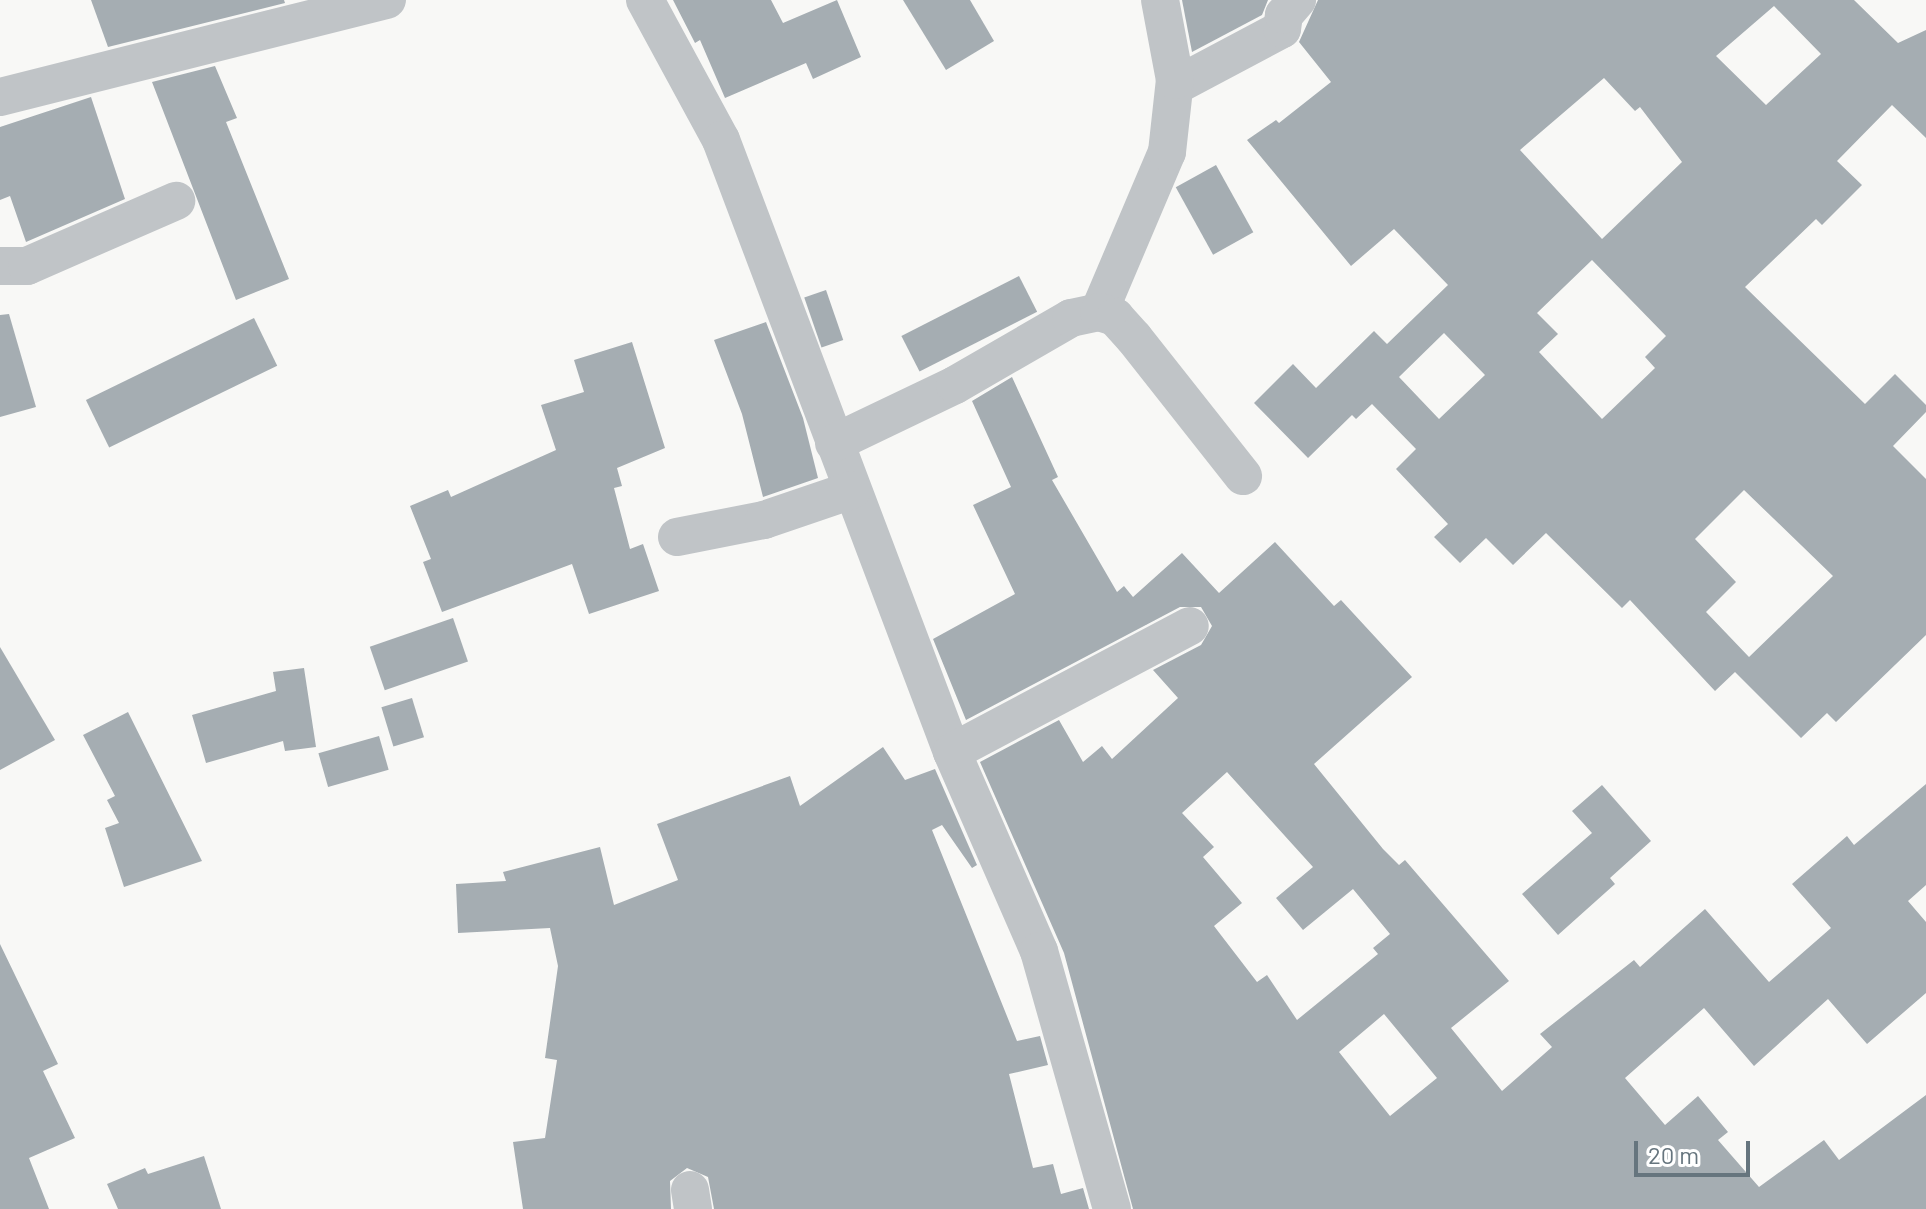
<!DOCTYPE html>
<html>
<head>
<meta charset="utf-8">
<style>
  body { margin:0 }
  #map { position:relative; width:1926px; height:1209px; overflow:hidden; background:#f8f8f6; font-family:Barlow,sans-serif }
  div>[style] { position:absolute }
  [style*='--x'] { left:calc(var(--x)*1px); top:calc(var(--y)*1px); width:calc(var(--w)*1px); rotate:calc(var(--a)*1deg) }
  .building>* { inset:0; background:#a5adb2; transform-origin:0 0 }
  .street>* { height:38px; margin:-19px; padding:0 19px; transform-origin:19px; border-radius:19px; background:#c0c4c7 }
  span { translate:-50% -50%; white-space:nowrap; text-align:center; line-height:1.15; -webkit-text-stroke:8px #fff; paint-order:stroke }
  .scale { position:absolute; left:1634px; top:1141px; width:116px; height:36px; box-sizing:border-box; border:4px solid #66757e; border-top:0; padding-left:10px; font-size:24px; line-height:28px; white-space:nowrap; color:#66757e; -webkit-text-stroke:6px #fff; paint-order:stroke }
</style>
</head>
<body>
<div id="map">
  <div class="building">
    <div style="clip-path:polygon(91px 0,284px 0,285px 3px,108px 47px)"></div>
    <div style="clip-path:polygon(673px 0,771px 0,783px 23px,837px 0,861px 57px,813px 79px,806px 63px,725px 98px,700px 40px,695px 43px)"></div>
    <div style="clip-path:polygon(903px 0,970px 0,994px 41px,946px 70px)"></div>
    <div style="clip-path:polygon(1182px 0,1268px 0,1262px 15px,1192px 52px)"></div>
    <div style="clip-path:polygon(evenodd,1318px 0,1854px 0,1898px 43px,1926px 30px,1926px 138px,1892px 105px,1837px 161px,1862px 185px,1822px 225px,1816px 219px,1745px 287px,1865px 404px,1895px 374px,1926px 405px,1926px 412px,1893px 446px,1926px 479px,1926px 635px,1836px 722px,1827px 713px,1801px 738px,1735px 672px,1715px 691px,1630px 600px,1622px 608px,1546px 533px,1513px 565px,1486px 538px,1460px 563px,1434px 537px,1448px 524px,1396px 469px,1416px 449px,1372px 404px,1356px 419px,1352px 415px,1308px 458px,1254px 403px,1293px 364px,1316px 388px,1374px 331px,1387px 344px,1448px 285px,1394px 229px,1351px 266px,1247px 140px,1276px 120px,1279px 123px,1331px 82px,1299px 42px,1318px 0,1774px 6px,1821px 54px,1766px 105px,1716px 56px,1774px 6px,1318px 0,1604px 78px,1635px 111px,1640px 107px,1682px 162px,1602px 239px,1520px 150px,1604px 78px,1318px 0,1592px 260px,1666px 336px,1645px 357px,1655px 368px,1602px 419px,1539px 352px,1558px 334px,1537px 313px,1592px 260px,1318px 0,1444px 333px,1485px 375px,1439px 419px,1399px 377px,1444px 333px,1318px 0,1744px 490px,1833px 576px,1749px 657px,1706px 612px,1736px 582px,1695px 539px,1744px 490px)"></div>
    <div style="clip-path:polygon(215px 66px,237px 118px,226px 122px,289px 279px,236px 300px,152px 82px)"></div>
    <div style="clip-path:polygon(91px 97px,125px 199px,26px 242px,10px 196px,0 200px,0 127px)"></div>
    <div style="left:1216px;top:165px;width:77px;height:46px;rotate:61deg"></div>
    <div style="left:1019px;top:276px;width:40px;height:132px;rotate:63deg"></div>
    <div style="left:826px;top:290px;width:53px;height:23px;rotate:71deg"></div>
    <div style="clip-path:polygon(9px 314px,36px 407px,0 417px,0 315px)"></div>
    <div style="left:254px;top:318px;width:53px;height:187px;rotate:64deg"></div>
    <div style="clip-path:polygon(766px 322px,803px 418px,818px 478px,763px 497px,742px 414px,714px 340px)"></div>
    <div style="clip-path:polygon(632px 342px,665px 448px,617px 468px,622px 486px,614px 488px,630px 549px,643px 544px,659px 591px,589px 614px,572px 564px,442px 612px,423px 562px,431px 559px,410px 506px,448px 490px,451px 497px,556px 450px,541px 405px,584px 392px,574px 360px)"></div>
    <div style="clip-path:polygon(evenodd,1012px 377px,1058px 477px,1052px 480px,1117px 592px,1124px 586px,1133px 597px,1182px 553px,1219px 593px,1275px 542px,1334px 606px,1341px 600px,1412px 677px,1314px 764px,1383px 849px,1399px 865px,1405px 860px,1509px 981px,1451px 1028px,1502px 1091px,1552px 1047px,1540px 1034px,1634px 960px,1640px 967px,1705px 909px,1769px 982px,1831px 928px,1792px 884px,1847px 836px,1854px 845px,1926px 784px,1926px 885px,1908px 901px,1926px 922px,1926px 993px,1867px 1044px,1828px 999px,1754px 1066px,1704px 1008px,1625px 1078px,1665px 1125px,1698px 1096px,1728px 1132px,1718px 1140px,1759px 1187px,1824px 1140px,1839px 1160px,1926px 1095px,1926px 1209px,1133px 1209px,1064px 953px,980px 762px,1059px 720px,1083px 762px,1102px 746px,1112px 759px,1178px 698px,1153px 670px,1201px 645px,1212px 626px,1201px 607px,1180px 607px,966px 720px,933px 639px,1015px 594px,973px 505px,1011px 487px,972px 401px,1012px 377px,1227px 772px,1313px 867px,1276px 898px,1303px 930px,1353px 889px,1390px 934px,1373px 948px,1378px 954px,1297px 1020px,1267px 975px,1257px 982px,1214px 926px,1242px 903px,1203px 857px,1214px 847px,1182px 813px,1227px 772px,1012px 377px,1384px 1014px,1437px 1078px,1390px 1116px,1339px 1052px,1384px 1014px)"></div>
    <div style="left:453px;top:618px;width:46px;height:88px;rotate:71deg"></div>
    <div style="clip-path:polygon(0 647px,55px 740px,0 770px)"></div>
    <div style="clip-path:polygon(304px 668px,316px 747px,285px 751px,283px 741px,206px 763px,192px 715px,276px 691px,273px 672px)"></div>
    <div style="left:412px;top:698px;width:41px;height:32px;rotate:73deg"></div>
    <div style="clip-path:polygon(128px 712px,202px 861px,124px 887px,105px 828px,119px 823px,107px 800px,115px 796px,83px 735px)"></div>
    <div style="left:379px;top:736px;width:35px;height:63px;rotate:74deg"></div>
    <div style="clip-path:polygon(883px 747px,905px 780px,935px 769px,977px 865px,972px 868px,942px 825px,932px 830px,1017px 1041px,1040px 1036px,1048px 1065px,1009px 1074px,1033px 1168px,1053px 1164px,1061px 1194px,1083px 1188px,1089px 1209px,714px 1209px,708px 1177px,687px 1168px,670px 1181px,671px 1209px,523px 1209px,513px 1142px,545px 1138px,557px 1060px,545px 1058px,558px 966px,550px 928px,458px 933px,456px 884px,506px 881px,503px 872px,600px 847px,614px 905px,678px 880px,657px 824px,790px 776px,800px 806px)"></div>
    <div style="clip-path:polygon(1602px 785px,1651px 841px,1610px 878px,1615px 884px,1558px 935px,1522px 894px,1592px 833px,1572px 811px)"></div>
    <div style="clip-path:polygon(0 944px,58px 1064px,43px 1071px,75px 1138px,29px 1158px,49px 1209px,0 1209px)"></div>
    <div style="clip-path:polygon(204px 1156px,221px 1209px,118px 1209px,107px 1184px,145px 1168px,148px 1174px)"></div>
  </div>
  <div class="street">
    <div style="--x:645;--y:0;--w:159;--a:61.5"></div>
    <div style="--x:721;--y:140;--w:654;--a:69.32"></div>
    <div style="--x:952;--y:752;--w:217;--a:66.4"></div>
    <div style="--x:1039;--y:951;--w:268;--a:74.2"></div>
    <div style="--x:1175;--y:86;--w:121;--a:-28"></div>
    <div style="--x:1282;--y:29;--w:14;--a:-82"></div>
    <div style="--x:1284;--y:15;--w:20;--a:-49"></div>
    <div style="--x:0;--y:97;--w:399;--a:-14.1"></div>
    <div style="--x:0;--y:266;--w:27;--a:0"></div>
    <div style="--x:27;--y:266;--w:163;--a:-23.6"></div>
    <div style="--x:1099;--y:312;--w:174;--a:-67"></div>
    <div style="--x:1167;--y:152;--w:72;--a:-83.7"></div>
    <div style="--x:1175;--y:80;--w:81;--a:-100.6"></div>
    <div style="--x:834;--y:443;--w:134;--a:-25.6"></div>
    <div style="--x:955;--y:385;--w:134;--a:-30"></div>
    <div style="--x:1071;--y:318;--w:29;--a:-12"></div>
    <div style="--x:1099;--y:312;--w:17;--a:17"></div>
    <div style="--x:1115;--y:317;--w:28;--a:48"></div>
    <div style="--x:1134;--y:338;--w:176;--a:51.7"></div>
    <div style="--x:677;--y:537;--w:89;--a:-11.1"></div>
    <div style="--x:764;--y:520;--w:93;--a:-18.8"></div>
    <div style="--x:952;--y:752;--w:269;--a:-27.9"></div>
    <div style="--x:690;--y:1190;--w:19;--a:81"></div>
  </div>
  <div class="scale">20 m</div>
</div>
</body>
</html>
